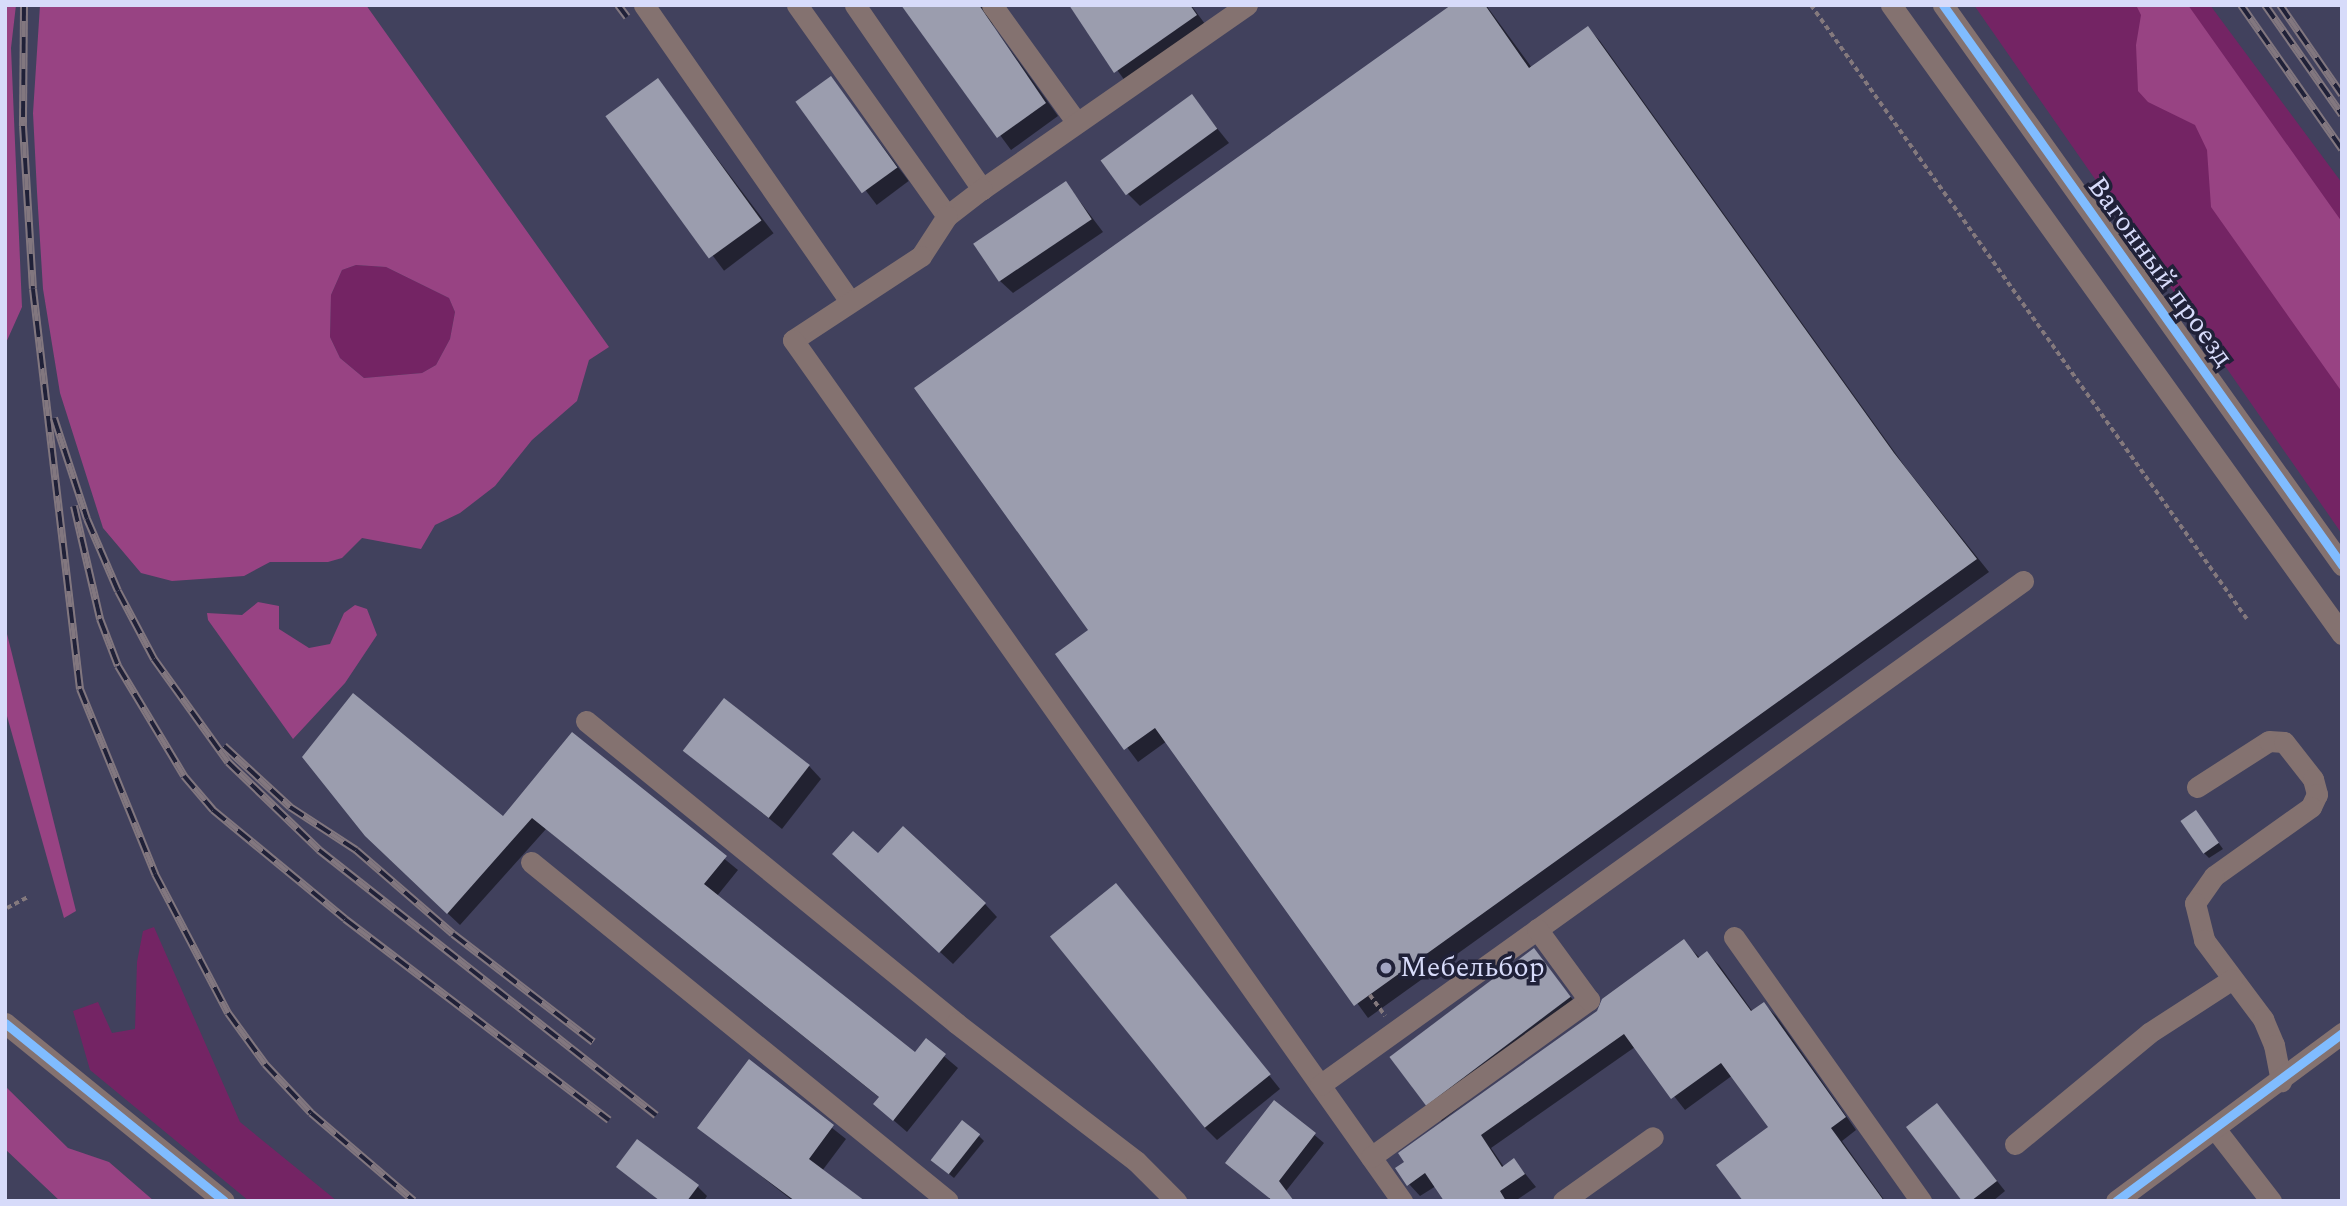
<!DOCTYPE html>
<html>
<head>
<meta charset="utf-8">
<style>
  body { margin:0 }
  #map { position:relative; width:2347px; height:1206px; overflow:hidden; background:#41415d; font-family:Spectral,serif }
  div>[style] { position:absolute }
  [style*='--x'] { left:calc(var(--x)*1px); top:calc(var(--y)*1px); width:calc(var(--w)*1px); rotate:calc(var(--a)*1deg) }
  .green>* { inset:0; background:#742464 }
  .forest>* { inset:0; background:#984383 }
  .shadow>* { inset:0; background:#0007; transform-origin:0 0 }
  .building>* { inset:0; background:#9b9dae; transform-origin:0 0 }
  .path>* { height:3.5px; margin-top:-1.75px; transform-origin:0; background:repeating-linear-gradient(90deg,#84797d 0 5px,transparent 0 8.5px) }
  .minor>* { height:21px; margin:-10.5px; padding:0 10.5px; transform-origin:10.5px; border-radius:10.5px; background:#847270 }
  .rail>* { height:8px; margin-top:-4px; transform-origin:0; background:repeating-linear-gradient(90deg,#202138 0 16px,#82777f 0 32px); box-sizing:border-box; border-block:2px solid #82777f }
  .cycleway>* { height:9px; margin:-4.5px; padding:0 4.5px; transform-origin:4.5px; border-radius:4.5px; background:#80bcff }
  .dots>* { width:19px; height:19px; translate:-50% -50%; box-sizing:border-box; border:4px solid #202138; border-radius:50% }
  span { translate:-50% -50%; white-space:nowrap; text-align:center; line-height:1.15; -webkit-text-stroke:7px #202138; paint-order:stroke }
  .street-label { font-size:28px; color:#d7dbfa }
  .poi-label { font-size:28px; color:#d7dbfa }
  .left { translate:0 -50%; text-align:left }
  .frame { position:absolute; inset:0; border:7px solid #d7dbfa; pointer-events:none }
</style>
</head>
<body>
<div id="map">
  <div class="green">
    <div style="clip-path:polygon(1974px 5px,2210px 5px,2342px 183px,2342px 534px)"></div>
    <div style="clip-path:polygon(356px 265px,386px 267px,449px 298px,455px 312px,450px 339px,436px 365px,422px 373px,364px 378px,340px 358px,330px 337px,331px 295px,342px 270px)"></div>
    <div style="clip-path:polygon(154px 927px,240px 1122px,337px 1201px,249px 1201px,90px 1070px,73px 1011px,98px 1002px,112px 1033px,135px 1029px,137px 962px,143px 931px)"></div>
  </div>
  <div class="forest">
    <div style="clip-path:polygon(6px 5px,16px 5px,11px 48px,22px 307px,5px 345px)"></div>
    <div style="clip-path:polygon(evenodd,40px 5px,366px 5px,609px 347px,589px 360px,577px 401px,532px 440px,495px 486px,460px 513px,435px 525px,421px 549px,362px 538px,342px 558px,328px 562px,270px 562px,244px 576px,172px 581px,141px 573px,103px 528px,60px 393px,43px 289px,37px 192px,33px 113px,40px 5px,356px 265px,386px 267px,449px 298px,455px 312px,450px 339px,436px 365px,422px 373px,364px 378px,340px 358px,330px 337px,331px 295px,342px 270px,356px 265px)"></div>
    <div style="clip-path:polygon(2136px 5px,2188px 5px,2342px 222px,2342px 392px,2211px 207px,2207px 150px,2195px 125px,2148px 102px,2138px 91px,2136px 45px,2141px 15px)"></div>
    <div style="clip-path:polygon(258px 602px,279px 606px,279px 629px,309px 648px,330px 644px,344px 613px,355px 605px,367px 609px,377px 635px,345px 683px,293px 739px,208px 620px,207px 613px,242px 615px)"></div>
    <div style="clip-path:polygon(5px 626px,76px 911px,64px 918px,5px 709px)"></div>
    <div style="clip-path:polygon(5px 1086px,68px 1148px,109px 1162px,154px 1201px,60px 1201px,5px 1149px)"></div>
  </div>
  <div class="shadow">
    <div style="clip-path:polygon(904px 5px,986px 5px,994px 27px,1058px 116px,1011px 150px)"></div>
    <div style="clip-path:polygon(1070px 5px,1191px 5px,1208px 28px,1128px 85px)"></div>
    <div style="clip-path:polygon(1454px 5px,1486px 5px,1532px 68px,1588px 28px,1600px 41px,1906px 468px,1989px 572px,1368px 1018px,1167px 741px,1138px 762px,1057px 654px,1091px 631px)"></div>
    <div style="left:831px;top:78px;width:129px;height:40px;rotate:53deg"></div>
    <div style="left:658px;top:80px;width:192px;height:62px;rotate:53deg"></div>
    <div style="clip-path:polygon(1191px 96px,1229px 143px,1140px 206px,1127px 193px)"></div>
    <div style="clip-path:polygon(1066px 183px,1103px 232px,1013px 293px,1000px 281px)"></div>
    <div style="clip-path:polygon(572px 734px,738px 870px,717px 896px,915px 1055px,926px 1041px,958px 1068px,907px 1132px,875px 1104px,880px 1098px,546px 829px,460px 925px,379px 849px,503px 819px)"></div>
    <div style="clip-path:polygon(686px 751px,809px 766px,821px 779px,782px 829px)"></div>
    <div style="clip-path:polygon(2196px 812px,2223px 849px,2209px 858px,2203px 852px)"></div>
    <div style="clip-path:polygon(878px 856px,985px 904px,997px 917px,953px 964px,847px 866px)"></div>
    <div style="clip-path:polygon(1116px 885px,1280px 1089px,1217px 1140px,1204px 1127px)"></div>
    <div style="clip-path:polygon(1684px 942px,1700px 958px,1707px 953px,1719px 965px,1753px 1012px,1764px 1004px,1776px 1016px,1856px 1130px,1842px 1141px,1885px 1201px,1745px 1201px,1771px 1128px,1733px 1075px,1685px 1110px,1635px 1047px,1491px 1148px,1504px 1167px,1514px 1160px,1536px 1187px,1515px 1201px,1446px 1201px,1436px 1186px,1420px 1196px,1409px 1184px,1598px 1012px)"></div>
    <div style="left:1534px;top:950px;width:78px;height:178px;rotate:52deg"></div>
    <div style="clip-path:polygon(749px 1062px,846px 1139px,822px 1171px,862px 1201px,793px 1201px,700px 1128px)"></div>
    <div style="clip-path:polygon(1275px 1102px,1324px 1143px,1286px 1191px,1294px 1201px,1269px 1201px)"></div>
    <div style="clip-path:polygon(1937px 1105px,2005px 1191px,1993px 1201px,1964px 1201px)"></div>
    <div style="clip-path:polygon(979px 1136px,984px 1141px,954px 1178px,938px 1165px)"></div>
    <div style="clip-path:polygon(618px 1167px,698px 1187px,707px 1196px,704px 1201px,660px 1201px)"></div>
  </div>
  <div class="building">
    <div style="clip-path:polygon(901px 5px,979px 5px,1046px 103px,997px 138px)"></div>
    <div style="clip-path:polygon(1069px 5px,1190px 5px,1197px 15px,1114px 73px)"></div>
    <div style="clip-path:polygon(1451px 5px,1485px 5px,1529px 68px,1588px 26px,1894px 453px,1977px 559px,1354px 1006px,1155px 728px,1124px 750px,1055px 654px,1088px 630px,914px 388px)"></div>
    <div style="left:831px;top:76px;width:113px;height:44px;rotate:54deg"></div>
    <div style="left:658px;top:78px;width:176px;height:65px;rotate:54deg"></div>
    <div style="left:1192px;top:94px;width:43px;height:113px;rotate:54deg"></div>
    <div style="left:1066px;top:181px;width:46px;height:112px;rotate:56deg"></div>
    <div style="clip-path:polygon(353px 693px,503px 816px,572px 732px,727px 856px,704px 884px,915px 1052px,926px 1038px,946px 1054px,893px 1121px,873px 1104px,879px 1097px,532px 818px,447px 914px,365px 836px,302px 757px)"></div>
    <div style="left:724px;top:698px;width:109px;height:67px;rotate:38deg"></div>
    <div style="left:2196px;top:810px;width:40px;height:19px;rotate:55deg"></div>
    <div style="clip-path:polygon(903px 826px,986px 903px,939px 953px,832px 854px,853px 831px,878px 853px)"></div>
    <div style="left:1116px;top:883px;width:246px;height:85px;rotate:51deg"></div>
    <div style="clip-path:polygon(1684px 939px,1698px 958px,1707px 951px,1751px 1011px,1764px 1002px,1846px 1117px,1831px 1128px,1884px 1201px,1743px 1201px,1716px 1165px,1768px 1127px,1721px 1063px,1671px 1099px,1624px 1034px,1481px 1135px,1502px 1167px,1514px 1158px,1525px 1174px,1500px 1191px,1506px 1201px,1444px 1201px,1425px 1173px,1407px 1186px,1395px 1168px,1404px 1162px,1398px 1153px,1597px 1011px,1602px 999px)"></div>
    <div style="left:1534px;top:948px;width:61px;height:181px;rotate:53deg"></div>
    <div style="clip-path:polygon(749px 1059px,834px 1125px,809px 1159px,865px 1201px,795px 1201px,697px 1128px)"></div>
    <div style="clip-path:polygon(1274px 1100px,1316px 1133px,1279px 1181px,1294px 1201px,1273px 1201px,1225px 1163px)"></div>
    <div style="clip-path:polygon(1937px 1103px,1997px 1181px,1971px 1201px,1962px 1201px,1906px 1127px)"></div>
    <div style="left:962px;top:1120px;width:23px;height:51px;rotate:38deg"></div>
    <div style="clip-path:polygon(637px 1139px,699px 1185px,687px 1201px,660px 1201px,616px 1167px)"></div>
  </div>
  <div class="path">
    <div style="--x:1811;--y:5;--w:753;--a:54.62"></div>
    <div style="--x:7;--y:908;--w:24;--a:-28"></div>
    <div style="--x:1370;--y:995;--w:26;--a:54"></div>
  </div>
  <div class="minor">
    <div style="--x:644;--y:5;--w:359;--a:55.2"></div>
    <div style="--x:797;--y:5;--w:259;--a:54.6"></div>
    <div style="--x:855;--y:5;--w:224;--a:55.4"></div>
    <div style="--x:992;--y:5;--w:145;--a:54.2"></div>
    <div style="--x:1247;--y:5;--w:323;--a:145.2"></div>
    <div style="--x:982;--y:189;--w:44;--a:142.4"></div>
    <div style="--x:947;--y:216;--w:48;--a:123"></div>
    <div style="--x:921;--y:256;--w:153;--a:146.7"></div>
    <div style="--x:793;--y:340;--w:1055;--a:54.73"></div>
    <div style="--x:1891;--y:5;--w:774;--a:54.36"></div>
    <div style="--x:1943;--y:5;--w:688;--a:54.53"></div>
    <div style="--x:586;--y:721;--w:478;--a:39.2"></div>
    <div style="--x:956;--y:1023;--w:227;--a:37.5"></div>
    <div style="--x:1136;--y:1161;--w:57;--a:45"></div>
    <div style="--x:2197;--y:787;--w:85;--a:-32.6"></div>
    <div style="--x:2269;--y:741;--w:15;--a:4"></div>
    <div style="--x:2284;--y:742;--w:47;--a:51.9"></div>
    <div style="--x:2313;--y:779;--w:16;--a:75"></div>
    <div style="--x:2317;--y:794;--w:14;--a:115"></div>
    <div style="--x:2311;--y:807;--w:119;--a:144.6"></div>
    <div style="--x:2214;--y:876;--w:33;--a:125"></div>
    <div style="--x:2195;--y:903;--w:38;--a:76"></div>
    <div style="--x:2204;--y:940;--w:99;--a:53.2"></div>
    <div style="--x:2263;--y:1019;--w:28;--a:67"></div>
    <div style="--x:2274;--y:1045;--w:37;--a:79"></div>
    <div style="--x:531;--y:862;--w:537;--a:39.11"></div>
    <div style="--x:1734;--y:937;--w:324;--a:54.7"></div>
    <div style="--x:5;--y:1023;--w:282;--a:39.1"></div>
    <div style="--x:1320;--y:1085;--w:865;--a:-35.64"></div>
    <div style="--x:2216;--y:1130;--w:90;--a:52.2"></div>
    <div style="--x:2015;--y:1144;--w:174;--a:-39.6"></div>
    <div style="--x:2149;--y:1033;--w:98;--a:-32.9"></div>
    <div style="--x:1371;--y:1157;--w:269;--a:-35.8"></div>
    <div style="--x:1589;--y:1000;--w:88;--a:-126.2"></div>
    <div style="--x:1563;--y:1201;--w:110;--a:-35.4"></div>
    <div style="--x:2116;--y:1201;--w:282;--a:-36.6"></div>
  </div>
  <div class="rail">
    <div style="--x:24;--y:5;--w:121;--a:90.5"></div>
    <div style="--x:23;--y:126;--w:163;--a:86.5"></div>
    <div style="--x:33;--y:289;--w:403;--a:83.3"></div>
    <div style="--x:80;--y:689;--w:200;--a:67.9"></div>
    <div style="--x:155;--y:874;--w:157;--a:62.3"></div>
    <div style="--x:228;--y:1013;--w:63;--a:54"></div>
    <div style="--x:265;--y:1064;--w:67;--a:46.8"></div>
    <div style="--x:311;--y:1113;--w:135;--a:40.5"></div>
    <div style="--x:618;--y:5;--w:15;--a:53"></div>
    <div style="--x:2241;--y:5;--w:176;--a:55"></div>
    <div style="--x:2265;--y:5;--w:134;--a:55"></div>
    <div style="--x:2280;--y:5;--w:109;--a:55.4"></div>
    <div style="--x:54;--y:418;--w:106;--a:71.9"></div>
    <div style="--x:87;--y:519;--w:78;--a:66.7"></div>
    <div style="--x:118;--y:591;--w:77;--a:62.1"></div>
    <div style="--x:154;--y:659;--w:127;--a:54.3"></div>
    <div style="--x:228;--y:762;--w:127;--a:44"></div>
    <div style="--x:319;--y:850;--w:429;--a:38.2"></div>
    <div style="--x:74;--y:506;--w:116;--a:77"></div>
    <div style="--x:100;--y:619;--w:50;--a:69"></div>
    <div style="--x:118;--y:666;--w:128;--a:59"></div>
    <div style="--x:184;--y:776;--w:45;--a:49.5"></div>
    <div style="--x:213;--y:810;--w:171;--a:39.5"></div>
    <div style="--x:345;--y:919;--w:332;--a:37.3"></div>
    <div style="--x:224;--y:746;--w:90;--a:42.7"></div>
    <div style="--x:290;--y:807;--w:79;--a:33.1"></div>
    <div style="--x:356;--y:850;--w:128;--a:40.9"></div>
    <div style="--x:453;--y:934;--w:177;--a:37.6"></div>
  </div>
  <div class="cycleway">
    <div style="--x:1943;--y:5;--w:688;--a:54.53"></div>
    <div style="--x:5;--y:1023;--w:282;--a:39.1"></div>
    <div style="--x:2116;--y:1201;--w:282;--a:-36.6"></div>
  </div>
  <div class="dots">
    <div style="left:1386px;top:968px;background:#a2a5c3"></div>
  </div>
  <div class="street-label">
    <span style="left:2160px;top:272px;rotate:54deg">Вагонный проезд</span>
  </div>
  <div class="poi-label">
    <span class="left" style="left:1400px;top:968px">Мебельбор</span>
  </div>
  <div class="frame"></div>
</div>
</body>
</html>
